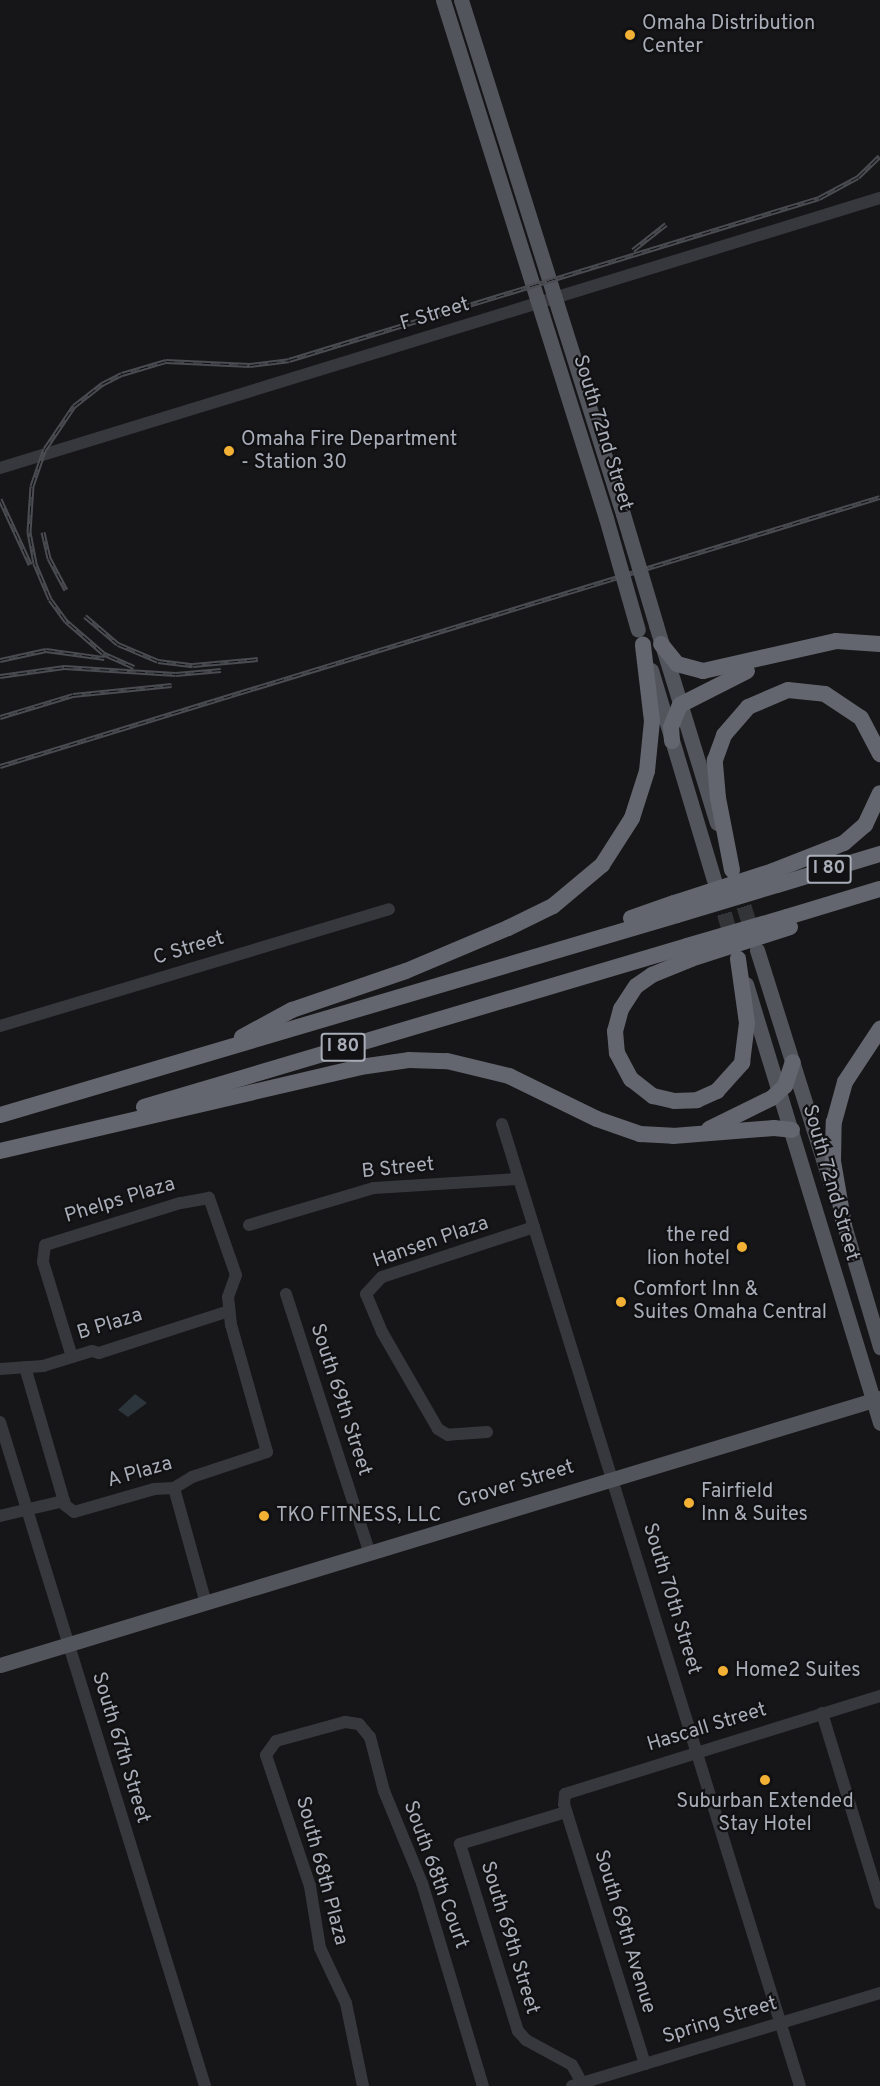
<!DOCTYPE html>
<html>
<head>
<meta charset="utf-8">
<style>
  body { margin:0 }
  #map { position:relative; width:880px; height:2086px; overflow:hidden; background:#161618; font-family:Overpass,sans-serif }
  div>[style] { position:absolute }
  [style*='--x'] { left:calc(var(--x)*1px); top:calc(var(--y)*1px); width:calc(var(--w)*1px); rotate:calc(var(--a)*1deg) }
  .water>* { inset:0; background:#2c353c }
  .major-tunnel>* { height:15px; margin-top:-7.5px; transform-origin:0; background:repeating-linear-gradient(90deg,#333438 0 15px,transparent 0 23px) }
  .minor>* { height:12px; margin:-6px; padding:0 6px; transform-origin:6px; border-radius:6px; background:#37383d }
  .major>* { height:15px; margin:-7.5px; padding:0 7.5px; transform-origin:7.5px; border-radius:7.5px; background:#53555c }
  .highway>* { height:16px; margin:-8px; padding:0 8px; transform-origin:8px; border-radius:8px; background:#63666e }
  .rail>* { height:5px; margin-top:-2.5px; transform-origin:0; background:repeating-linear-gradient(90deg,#111113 0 9px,#4a4c52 0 18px); box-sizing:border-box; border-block:2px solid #4a4c52 }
  .major-bridge>* { height:15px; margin:-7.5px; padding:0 7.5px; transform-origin:7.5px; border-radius:7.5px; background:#53555c }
  .highway-bridge>* { height:16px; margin:-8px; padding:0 8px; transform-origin:8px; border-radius:8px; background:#63666e }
  .dots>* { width:16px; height:16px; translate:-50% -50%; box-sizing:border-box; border:3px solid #111113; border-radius:50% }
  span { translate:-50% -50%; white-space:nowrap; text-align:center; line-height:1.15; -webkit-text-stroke:4.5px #111113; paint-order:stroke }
  .shield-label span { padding:2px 4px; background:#111113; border:2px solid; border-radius:4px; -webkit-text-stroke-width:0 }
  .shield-label { font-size:18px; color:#a8adb8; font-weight:700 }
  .poi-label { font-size:20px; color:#a8adb8 }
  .left { translate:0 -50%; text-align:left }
  .right { translate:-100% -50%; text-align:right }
  .street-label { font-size:20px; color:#a8adb8 }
</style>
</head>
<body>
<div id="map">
  <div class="water">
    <div style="clip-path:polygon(135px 1394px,147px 1403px,128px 1417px,118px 1410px)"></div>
  </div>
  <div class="major-tunnel">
    <div style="--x:737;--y:884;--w:57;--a:72.5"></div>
    <div style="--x:718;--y:891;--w:54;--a:73.9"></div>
  </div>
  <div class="minor">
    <div style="--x:0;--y:468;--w:920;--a:-17.06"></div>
    <div style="--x:0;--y:1026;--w:406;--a:-16.7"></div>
    <div style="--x:502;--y:1124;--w:1007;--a:72.79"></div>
    <div style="--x:249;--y:1225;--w:130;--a:-16.5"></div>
    <div style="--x:374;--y:1188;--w:145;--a:-3.6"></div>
    <div style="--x:286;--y:1294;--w:270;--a:72.1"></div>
    <div style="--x:25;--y:1367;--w:144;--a:73.8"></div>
    <div style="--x:65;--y:1505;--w:11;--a:38"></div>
    <div style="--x:74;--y:1512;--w:83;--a:-16"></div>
    <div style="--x:154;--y:1489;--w:20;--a:-3"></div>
    <div style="--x:174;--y:1488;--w:21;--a:-31"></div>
    <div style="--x:192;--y:1477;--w:79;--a:-18.4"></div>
    <div style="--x:267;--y:1452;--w:132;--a:-105.8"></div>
    <div style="--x:231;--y:1325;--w:28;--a:-96"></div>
    <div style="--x:228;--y:1297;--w:23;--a:-70"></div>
    <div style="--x:236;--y:1275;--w:82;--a:-109.3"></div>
    <div style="--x:209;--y:1198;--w:29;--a:170"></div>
    <div style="--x:180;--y:1203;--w:141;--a:162.7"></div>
    <div style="--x:45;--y:1245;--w:17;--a:97"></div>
    <div style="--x:43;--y:1262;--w:99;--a:73"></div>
    <div style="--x:0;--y:1369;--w:43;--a:-4"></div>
    <div style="--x:43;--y:1366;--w:51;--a:-17"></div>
    <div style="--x:92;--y:1351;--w:7;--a:16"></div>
    <div style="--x:99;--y:1353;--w:137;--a:-17.9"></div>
    <div style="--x:0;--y:1422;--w:695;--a:72.84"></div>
    <div style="--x:487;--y:1432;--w:39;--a:176"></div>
    <div style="--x:448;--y:1435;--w:12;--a:-149"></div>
    <div style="--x:438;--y:1429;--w:112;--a:-120"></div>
    <div style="--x:382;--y:1332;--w:41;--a:-112.8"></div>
    <div style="--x:366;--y:1294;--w:23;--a:-47"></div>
    <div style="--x:382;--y:1277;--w:160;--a:-18.2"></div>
    <div style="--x:174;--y:1488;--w:119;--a:74.5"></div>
    <div style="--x:0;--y:1516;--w:66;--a:-13.2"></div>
    <div style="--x:822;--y:1713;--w:199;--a:73"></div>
    <div style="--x:566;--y:1812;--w:111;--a:163.2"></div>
    <div style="--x:460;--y:1844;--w:196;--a:72.8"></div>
    <div style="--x:518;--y:2031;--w:12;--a:48"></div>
    <div style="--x:526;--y:2040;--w:52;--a:28.5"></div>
    <div style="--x:572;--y:2065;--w:21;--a:61"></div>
    <div style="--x:645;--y:2064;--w:272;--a:-107.3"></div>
    <div style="--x:564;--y:1804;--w:10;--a:-84"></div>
    <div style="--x:565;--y:1794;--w:330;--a:-17.3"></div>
    <div style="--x:363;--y:2086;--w:85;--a:-101.6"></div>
    <div style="--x:346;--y:2003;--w:61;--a:-115.3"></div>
    <div style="--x:320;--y:1948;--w:63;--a:-99.2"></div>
    <div style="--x:310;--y:1886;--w:138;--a:-108.6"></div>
    <div style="--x:266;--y:1755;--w:17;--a:-54"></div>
    <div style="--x:276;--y:1741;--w:72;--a:-15.4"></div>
    <div style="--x:345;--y:1722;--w:14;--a:8"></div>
    <div style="--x:359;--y:1724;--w:17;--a:50"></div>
    <div style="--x:370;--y:1737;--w:56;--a:75.5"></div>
    <div style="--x:384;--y:1791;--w:100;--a:67.6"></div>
    <div style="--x:422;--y:1883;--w:212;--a:73.3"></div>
    <div style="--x:572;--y:2086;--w:322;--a:-16.8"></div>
  </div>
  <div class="major">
    <div style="--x:443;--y:0;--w:543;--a:72.53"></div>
    <div style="--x:461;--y:0;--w:539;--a:72.51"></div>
    <div style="--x:656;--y:625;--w:207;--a:72.9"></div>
    <div style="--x:651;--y:670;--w:219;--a:73.3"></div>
    <div style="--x:757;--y:950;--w:245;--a:72.5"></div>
    <div style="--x:746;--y:984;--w:459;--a:73"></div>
    <div style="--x:841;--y:1215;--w:138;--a:73.5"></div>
    <div style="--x:0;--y:1665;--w:920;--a:-16.88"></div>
  </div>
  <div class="highway">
    <div style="--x:661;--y:644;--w:26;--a:51"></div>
    <div style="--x:677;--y:664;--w:27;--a:15"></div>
    <div style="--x:703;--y:671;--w:136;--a:-12.7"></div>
    <div style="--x:836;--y:641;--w:44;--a:3.9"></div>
    <div style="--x:672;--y:741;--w:14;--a:-94"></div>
    <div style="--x:671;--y:727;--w:24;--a:-68"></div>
    <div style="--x:680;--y:705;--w:75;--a:-26.9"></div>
    <div style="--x:732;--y:870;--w:73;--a:-101"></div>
    <div style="--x:718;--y:798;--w:38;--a:-95"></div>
    <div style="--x:715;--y:760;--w:27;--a:-70"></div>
    <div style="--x:724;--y:735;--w:37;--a:-49"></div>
    <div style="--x:748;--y:707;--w:43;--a:-23"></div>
    <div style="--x:788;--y:690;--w:37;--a:6"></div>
    <div style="--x:825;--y:694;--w:43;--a:33.7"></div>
    <div style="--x:861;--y:718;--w:41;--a:62.2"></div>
    <div style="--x:773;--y:871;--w:76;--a:-21.5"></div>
    <div style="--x:844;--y:843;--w:28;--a:-41"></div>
    <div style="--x:865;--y:825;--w:35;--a:-65"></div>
    <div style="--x:777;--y:885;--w:108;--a:-16.8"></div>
    <div style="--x:787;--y:917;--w:97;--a:-16.8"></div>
    <div style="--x:631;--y:918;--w:46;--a:-19.2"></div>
    <div style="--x:691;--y:959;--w:42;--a:157.7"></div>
    <div style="--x:652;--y:975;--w:19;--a:145"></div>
    <div style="--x:636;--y:986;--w:27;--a:123"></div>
    <div style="--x:621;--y:1009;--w:23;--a:105"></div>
    <div style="--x:615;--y:1031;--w:22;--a:85"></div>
    <div style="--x:617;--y:1053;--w:30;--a:62"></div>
    <div style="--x:631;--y:1079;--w:28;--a:38"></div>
    <div style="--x:653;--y:1096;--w:22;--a:13"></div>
    <div style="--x:674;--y:1101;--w:23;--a:-2"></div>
    <div style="--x:697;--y:1100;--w:22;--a:-24"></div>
    <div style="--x:717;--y:1091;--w:38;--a:-48"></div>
    <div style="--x:742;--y:1063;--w:40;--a:-82.9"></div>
    <div style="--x:747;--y:1023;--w:65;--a:-98"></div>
    <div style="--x:242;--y:1037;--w:57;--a:-28.4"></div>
    <div style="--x:292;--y:1010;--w:120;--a:-18.9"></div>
    <div style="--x:406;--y:971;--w:111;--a:-22.9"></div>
    <div style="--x:508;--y:928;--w:50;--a:-26.1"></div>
    <div style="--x:553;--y:906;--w:64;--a:-39.9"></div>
    <div style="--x:602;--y:865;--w:56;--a:-57.4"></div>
    <div style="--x:632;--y:818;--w:49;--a:-72.3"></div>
    <div style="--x:647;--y:771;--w:50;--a:-84.3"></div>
    <div style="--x:652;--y:721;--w:77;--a:-96.8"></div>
    <div style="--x:144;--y:1107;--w:566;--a:-16.52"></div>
    <div style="--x:0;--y:1115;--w:706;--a:-16.46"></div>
    <div style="--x:709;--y:1129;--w:70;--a:-26.2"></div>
    <div style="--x:772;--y:1098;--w:18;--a:-43"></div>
    <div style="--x:785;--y:1086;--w:25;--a:-72"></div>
    <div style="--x:0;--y:1151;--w:370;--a:-13.1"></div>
    <div style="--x:360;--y:1067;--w:49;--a:-8.1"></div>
    <div style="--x:409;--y:1060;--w:38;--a:2"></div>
    <div style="--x:447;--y:1061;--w:64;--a:13.6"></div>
    <div style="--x:509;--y:1076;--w:98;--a:26"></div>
    <div style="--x:597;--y:1119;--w:46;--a:19.2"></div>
    <div style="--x:640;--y:1134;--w:33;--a:3"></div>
    <div style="--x:673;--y:1136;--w:101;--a:-4.5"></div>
    <div style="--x:774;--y:1128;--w:18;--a:6"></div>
    <div style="--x:844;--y:1225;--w:65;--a:-99.8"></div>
    <div style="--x:833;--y:1161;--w:39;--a:-89"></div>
    <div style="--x:834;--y:1122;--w:41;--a:-74.6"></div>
    <div style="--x:845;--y:1082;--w:64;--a:-56.6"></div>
  </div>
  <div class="rail">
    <div style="--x:633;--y:250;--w:42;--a:-38.2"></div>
    <div style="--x:0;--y:499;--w:72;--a:65.2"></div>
    <div style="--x:43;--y:532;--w:27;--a:77"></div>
    <div style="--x:49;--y:558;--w:36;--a:62"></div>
    <div style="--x:85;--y:616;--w:43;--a:40.3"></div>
    <div style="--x:118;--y:644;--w:43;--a:23"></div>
    <div style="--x:158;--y:661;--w:35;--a:7"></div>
    <div style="--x:193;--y:665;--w:65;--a:-5.3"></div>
    <div style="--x:0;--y:660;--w:47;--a:-12.3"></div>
    <div style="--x:46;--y:650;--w:59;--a:7.9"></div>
    <div style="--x:134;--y:667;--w:34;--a:-156"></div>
    <div style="--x:103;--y:653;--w:49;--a:-139.1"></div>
    <div style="--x:66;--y:621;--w:27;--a:-126"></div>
    <div style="--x:50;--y:599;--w:39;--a:-113"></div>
    <div style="--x:35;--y:563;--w:32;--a:-101"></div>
    <div style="--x:29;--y:532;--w:46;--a:-86.3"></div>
    <div style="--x:32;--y:486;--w:39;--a:-71"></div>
    <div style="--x:45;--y:449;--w:52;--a:-56"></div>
    <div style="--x:74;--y:406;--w:36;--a:-38"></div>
    <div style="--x:102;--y:384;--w:22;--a:-27"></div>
    <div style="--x:122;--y:374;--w:46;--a:-16.5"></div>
    <div style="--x:166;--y:361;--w:84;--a:2.7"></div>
    <div style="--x:250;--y:365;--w:39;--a:-7"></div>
    <div style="--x:289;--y:360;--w:554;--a:-17"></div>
    <div style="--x:819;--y:198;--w:44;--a:-28.3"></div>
    <div style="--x:858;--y:177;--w:30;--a:-44"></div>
    <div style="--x:0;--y:676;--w:65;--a:-8"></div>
    <div style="--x:64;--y:667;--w:112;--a:3.6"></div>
    <div style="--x:176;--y:674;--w:45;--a:-5.1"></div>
    <div style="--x:0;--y:717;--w:76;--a:-16.8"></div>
    <div style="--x:73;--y:695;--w:99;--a:-5.8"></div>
    <div style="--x:0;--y:766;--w:920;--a:-17"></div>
  </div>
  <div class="major-bridge">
    <div style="--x:623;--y:514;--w:116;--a:73.4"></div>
    <div style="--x:606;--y:518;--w:116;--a:74.1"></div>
  </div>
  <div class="highway-bridge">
    <div style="--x:674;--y:903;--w:104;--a:-17.9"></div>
    <div style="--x:677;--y:915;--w:104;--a:-16.7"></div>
    <div style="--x:687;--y:946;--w:104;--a:-16.2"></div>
    <div style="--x:691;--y:959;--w:104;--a:-17.9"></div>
  </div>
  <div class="dots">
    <div style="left:630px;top:35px;background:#f2b134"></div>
    <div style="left:229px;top:451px;background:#f2b134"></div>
    <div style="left:742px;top:1247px;background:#f2b134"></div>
    <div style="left:621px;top:1302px;background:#f2b134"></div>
    <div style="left:689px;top:1503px;background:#f2b134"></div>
    <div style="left:264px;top:1516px;background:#f2b134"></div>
    <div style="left:723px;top:1671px;background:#f2b134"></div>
    <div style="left:765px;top:1780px;background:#f2b134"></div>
  </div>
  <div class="shield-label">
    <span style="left:829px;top:869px">I 80</span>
    <span style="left:343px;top:1047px">I 80</span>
  </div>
  <div class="poi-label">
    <span class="left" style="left:642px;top:36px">Omaha Distribution<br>Center</span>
    <span class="left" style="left:241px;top:452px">Omaha Fire Department<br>- Station 30</span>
    <span class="right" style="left:730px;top:1248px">the red<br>lion hotel</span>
    <span class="left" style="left:633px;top:1302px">Comfort Inn &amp;<br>Suites Omaha Central</span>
    <span class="left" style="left:701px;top:1504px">Fairfield<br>Inn &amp; Suites</span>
    <span class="left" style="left:276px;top:1516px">TKO FITNESS, LLC</span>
    <span class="left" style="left:735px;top:1671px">Home2 Suites</span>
    <span style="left:765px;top:1814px">Suburban Extended<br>Stay Hotel</span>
  </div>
  <div class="street-label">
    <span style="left:435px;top:315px;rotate:-17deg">F Street</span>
    <span style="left:602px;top:433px;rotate:73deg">South 72nd Street</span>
    <span style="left:189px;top:949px;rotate:-17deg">C Street</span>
    <span style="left:398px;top:1169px;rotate:-6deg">B Street</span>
    <span style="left:830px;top:1183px;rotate:74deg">South 72nd Street</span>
    <span style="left:120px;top:1201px;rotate:-17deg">Phelps Plaza</span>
    <span style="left:431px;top:1243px;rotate:-19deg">Hansen Plaza</span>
    <span style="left:110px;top:1325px;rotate:-17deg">B Plaza</span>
    <span style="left:340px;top:1400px;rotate:72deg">South 69th Street</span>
    <span style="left:140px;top:1473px;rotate:-16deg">A Plaza</span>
    <span style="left:516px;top:1485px;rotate:-17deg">Grover Street</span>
    <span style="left:671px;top:1599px;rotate:73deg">South 70th Street</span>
    <span style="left:707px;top:1728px;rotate:-17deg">Hascall Street</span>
    <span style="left:120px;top:1748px;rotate:73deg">South 67th Street</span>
    <span style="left:321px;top:1871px;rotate:75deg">South 68th Plaza</span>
    <span style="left:435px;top:1875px;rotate:70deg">South 68th Court</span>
    <span style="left:624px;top:1932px;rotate:73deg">South 69th Avenue</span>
    <span style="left:509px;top:1938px;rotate:73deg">South 69th Street</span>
    <span style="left:720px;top:2021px;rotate:-17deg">Spring Street</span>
  </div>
</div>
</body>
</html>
